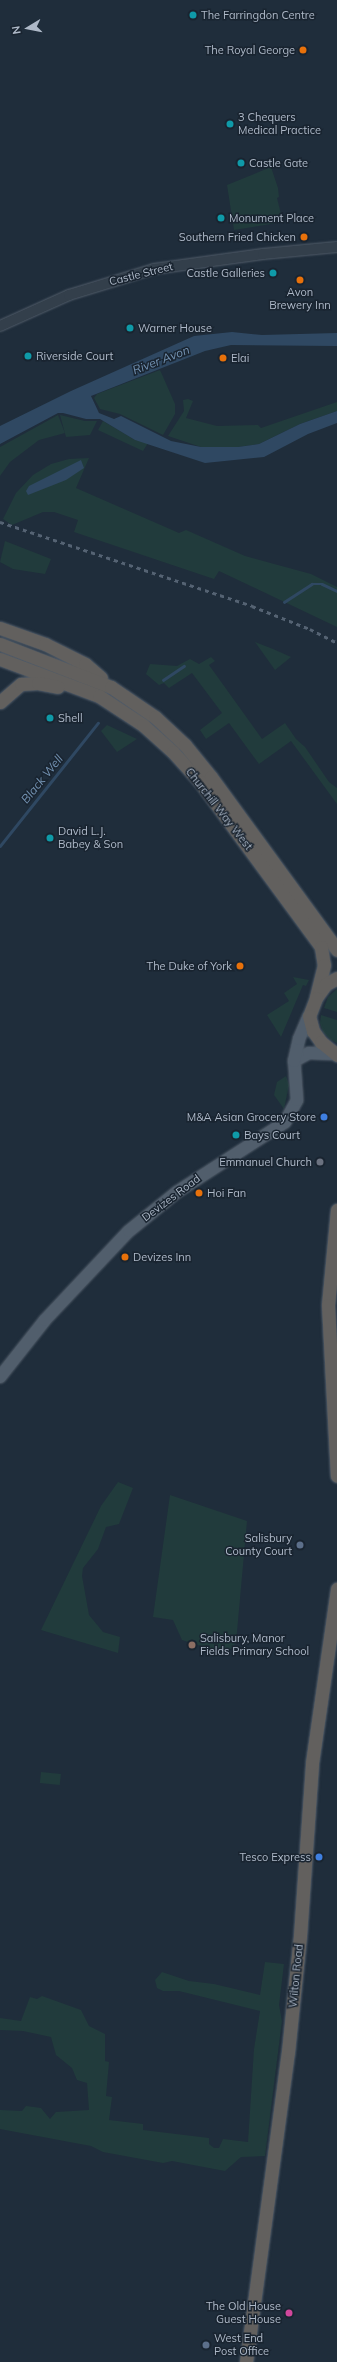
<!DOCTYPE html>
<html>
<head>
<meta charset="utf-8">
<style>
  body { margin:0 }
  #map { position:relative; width:337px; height:2362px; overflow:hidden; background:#1f2d3b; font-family:Mulish,sans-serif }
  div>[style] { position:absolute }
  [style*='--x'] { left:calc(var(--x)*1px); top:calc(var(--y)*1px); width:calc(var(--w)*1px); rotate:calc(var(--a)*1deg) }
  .green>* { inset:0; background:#213b3c; transform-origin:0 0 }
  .water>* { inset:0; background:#2f4862 }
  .stream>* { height:2.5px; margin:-1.25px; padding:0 1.25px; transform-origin:1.25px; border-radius:1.25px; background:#2f4862 }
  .roads { filter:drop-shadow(0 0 1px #515c69) drop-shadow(0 0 1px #515c69) }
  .tertiary>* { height:10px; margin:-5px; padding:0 5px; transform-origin:5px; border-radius:5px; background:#333f4b }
  .primary>* { height:12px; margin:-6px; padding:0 6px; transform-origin:6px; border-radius:6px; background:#515e6c }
  .trunk>* { height:13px; margin:-6.5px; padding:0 6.5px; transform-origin:6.5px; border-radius:6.5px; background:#62605e }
  .rail>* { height:2.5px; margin-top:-1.25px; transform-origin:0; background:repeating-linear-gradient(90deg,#556373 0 4px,transparent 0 8px) }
  .dots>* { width:11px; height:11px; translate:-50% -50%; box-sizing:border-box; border:2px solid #192430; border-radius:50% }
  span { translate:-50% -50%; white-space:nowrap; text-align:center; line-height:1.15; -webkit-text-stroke:3px #192430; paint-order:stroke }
  .poi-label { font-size:11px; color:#aeb9c8 }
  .left { translate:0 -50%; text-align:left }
  .right { translate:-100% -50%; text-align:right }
  .street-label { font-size:11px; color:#aeb9c8 }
  .water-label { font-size:12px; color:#7392b2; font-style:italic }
  .north { position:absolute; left:8px; top:8px; width:40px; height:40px; -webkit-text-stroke:3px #192430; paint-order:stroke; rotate:260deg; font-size:11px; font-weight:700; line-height:16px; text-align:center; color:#aeb9c8 }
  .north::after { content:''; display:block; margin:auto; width:14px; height:18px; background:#aeb9c8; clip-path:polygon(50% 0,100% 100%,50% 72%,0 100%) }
</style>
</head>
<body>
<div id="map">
  <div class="green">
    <div style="clip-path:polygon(271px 167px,278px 188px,279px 197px,277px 198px,283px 222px,234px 230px,227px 185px)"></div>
    <div style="clip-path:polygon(160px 370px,175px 404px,175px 414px,163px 435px,120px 414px,100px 409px,94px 398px,97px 394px)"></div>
    <div style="clip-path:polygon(188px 399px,193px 401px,186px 418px,217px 426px,258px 425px,261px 428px,337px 402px,337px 411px,300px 424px,259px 444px,238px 447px,201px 447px,168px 436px,184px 411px,183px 400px)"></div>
    <div style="clip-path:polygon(58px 415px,65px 433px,39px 440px,10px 462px,0 476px,0 447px)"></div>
    <div style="clip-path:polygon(60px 415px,85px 421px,97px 421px,90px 435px,66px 437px)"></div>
    <div style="clip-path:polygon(103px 421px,135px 440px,148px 443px,143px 451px,98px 430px)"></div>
    <div style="clip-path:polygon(89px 458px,76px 488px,179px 533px,186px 530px,245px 556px,311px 574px,337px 587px,337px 627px,219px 571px,214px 579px,74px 532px,78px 520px,54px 512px,43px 512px,12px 525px,3px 519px,16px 493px,33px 475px,51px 464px,69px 459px)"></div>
    <div style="clip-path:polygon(5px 541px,51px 559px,45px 574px,13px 569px,0 562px)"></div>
    <div style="clip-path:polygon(255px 642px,273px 649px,291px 657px,275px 670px)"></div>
    <div style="clip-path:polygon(211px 657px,215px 661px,209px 665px,262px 739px,285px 723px,296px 739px,305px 747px,329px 782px,337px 788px,337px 804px,291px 741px,259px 764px,229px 723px,206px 739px,200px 730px,222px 713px,192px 673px,169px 688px,164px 683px,159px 685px,146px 674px,150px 664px,177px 666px,190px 659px,199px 664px)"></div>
    <div style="clip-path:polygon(107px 725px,137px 739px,117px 752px,101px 731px)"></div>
    <div style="clip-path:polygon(293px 977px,309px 980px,306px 986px,303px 985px,281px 1037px,267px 1015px,289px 1001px,284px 993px,297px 984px)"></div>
    <div style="clip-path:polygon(337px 989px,337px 1012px,324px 1008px,328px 997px)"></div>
    <div style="clip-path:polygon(321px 1015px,337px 1020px,337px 1043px,331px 1040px,323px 1032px,320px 1023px)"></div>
    <div style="clip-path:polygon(286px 1076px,289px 1085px,284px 1109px,274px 1095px,277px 1082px)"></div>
    <div style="clip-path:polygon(118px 1482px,133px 1488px,119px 1524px,106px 1527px,98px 1549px,83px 1568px,82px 1576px,89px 1615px,103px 1632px,120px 1637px,118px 1653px,41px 1630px,101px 1506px)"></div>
    <div style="clip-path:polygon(170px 1495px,247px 1521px,236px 1643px,226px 1654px,182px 1640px,173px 1620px,153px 1617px)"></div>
    <div style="left:41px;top:1772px;width:20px;height:11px;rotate:6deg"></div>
    <div style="clip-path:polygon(265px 1962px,284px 1964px,279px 2005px,282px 2021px,265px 2156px,241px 2157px,225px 2171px,172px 2161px,163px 2163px,103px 2152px,91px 2146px,0 2129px,0 2110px,22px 2111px,26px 2106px,41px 2108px,50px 2119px,56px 2112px,89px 2110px,87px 2083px,77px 2080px,72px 2068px,56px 2055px,51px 2037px,23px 2031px,0 2030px,0 2018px,21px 2021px,30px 1997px,37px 1999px,42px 1996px,81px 2010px,89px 2026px,105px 2034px,105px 2061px,109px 2062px,106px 2096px,112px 2097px,109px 2120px,143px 2124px,143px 2130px,209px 2138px,209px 2144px,214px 2148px,219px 2148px,223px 2139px,248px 2142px,254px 2049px,260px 2011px,179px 1991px,163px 1991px,157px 1988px,155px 1980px,162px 1972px,189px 1981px,214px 1984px,260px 1995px)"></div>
  </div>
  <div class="water">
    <div style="clip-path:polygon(232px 332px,262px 335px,337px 333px,337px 346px,231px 345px,205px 351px,91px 396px,99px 413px,114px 419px,121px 416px,171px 441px,201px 447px,238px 447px,259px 444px,300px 424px,337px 411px,337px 423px,308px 434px,264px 457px,205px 463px,135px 440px,100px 419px,86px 419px,63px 413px,58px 413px,0 444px,0 426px,71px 391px,194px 336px)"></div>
    <div style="clip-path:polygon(81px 460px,84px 468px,66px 480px,28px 495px,26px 491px,29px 486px)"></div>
  </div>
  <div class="stream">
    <div style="--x:284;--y:602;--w:33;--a:-33"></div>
    <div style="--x:312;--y:584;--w:10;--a:0"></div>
    <div style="--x:322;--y:584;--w:17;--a:25"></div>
    <div style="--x:163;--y:680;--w:25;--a:-34"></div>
    <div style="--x:0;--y:846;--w:157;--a:-51.5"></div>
  </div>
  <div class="roads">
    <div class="tertiary">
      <div style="--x:0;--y:326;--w:76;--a:-24.2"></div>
      <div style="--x:69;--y:295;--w:89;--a:-17"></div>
      <div style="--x:154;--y:269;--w:110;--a:-7.8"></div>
      <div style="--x:263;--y:254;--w:74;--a:-5.4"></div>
    </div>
    <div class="primary">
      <div style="--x:294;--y:1061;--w:17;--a:-28"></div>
      <div style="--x:309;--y:1053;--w:26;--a:2"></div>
      <div style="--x:0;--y:1377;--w:73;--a:-51.7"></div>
      <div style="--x:45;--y:1320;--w:122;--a:-46.7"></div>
      <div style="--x:129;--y:1231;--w:62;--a:-39.1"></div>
      <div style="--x:177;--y:1192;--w:129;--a:-32.9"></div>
      <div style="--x:285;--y:1122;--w:25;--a:-61"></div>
      <div style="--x:297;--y:1100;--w:39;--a:-94"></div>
      <div style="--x:294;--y:1061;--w:23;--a:-77"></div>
      <div style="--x:299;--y:1039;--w:25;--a:-67"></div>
    </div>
    <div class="trunk">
      <div style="--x:0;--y:628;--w:48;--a:19.6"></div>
      <div style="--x:45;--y:644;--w:45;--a:26.6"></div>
      <div style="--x:85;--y:664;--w:21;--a:41"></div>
      <div style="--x:0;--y:644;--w:119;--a:21.2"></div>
      <div style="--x:111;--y:687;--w:53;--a:34.3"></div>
      <div style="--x:155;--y:717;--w:41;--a:43"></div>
      <div style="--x:185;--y:745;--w:41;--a:50.9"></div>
      <div style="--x:211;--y:777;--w:214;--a:53.9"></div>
      <div style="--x:0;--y:659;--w:106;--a:20.5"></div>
      <div style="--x:99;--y:696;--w:53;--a:33.4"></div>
      <div style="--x:143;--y:725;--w:40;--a:42"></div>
      <div style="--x:173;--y:752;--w:40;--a:48"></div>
      <div style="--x:200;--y:782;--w:205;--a:53.7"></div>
      <div style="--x:321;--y:947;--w:18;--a:81"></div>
      <div style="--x:324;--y:965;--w:34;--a:104"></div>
      <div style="--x:0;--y:702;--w:28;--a:-41"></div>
      <div style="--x:21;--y:684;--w:17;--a:-3"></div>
      <div style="--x:38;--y:683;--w:20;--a:11"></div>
      <div style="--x:337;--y:978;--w:13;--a:151"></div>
      <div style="--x:326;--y:984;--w:17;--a:126"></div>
      <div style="--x:316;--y:998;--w:19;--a:111"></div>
      <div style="--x:309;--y:1016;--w:16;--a:75"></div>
      <div style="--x:313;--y:1031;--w:14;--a:54"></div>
      <div style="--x:321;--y:1042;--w:21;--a:39"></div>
      <div style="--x:337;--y:1210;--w:95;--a:95.4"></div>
      <div style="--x:328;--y:1305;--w:171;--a:87"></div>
      <div style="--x:246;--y:2362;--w:313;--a:-82.3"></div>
      <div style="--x:288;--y:2052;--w:117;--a:-84.1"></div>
      <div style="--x:300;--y:1936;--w:173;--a:-86"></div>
      <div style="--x:312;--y:1763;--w:176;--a:-81.8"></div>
    </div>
  </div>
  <div class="rail">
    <div style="--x:0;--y:522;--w:266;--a:18.4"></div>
    <div style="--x:252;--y:606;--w:62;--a:21.6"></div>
    <div style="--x:310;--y:629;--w:30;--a:27"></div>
  </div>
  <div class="dots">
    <div style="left:193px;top:15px;background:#0f9aa8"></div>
    <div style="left:303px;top:50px;background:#e8710a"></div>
    <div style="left:230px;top:124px;background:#0f9aa8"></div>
    <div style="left:241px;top:163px;background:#0f9aa8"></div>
    <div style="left:221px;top:218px;background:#0f9aa8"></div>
    <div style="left:304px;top:237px;background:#e8710a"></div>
    <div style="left:273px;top:273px;background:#0f9aa8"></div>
    <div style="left:300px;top:280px;background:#e8710a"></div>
    <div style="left:130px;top:328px;background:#0f9aa8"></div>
    <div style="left:28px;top:356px;background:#0f9aa8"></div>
    <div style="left:223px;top:358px;background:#e8710a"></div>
    <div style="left:50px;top:718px;background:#0f9aa8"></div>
    <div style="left:50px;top:838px;background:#0f9aa8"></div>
    <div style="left:240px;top:966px;background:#e8710a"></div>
    <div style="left:324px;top:1117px;background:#3f7fe0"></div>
    <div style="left:236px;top:1135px;background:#0f9aa8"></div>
    <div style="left:320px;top:1162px;background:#6b7280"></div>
    <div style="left:199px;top:1193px;background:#e8710a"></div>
    <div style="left:125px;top:1257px;background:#e8710a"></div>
    <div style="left:300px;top:1545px;background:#5c6f8a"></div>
    <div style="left:192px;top:1645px;background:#8d6e63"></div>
    <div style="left:319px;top:1857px;background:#3f7fe0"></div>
    <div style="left:289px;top:2313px;background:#d1479c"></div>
    <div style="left:206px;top:2345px;background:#5c6f8a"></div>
  </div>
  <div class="poi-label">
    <span class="left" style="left:201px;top:15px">The Farringdon Centre</span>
    <span class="right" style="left:295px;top:50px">The Royal George</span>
    <span class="left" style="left:238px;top:124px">3 Chequers<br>Medical Practice</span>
    <span class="left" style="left:249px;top:163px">Castle Gate</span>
    <span class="left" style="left:229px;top:218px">Monument Place</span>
    <span class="right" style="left:296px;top:237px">Southern Fried Chicken</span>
    <span class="right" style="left:265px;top:273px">Castle Galleries</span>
    <span style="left:300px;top:299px">Avon<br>Brewery Inn</span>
    <span class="left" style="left:138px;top:328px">Warner House</span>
    <span class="left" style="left:36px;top:356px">Riverside Court</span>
    <span class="left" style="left:231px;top:358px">Elai</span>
    <span class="left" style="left:58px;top:718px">Shell</span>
    <span class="left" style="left:58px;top:838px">David L.J.<br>Babey &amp; Son</span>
    <span class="right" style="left:232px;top:966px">The Duke of York</span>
    <span class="right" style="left:316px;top:1117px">M&amp;A Asian Grocery Store</span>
    <span class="left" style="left:244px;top:1135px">Bays Court</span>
    <span class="right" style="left:312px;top:1162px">Emmanuel Church</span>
    <span class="left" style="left:207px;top:1193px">Hoi Fan</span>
    <span class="left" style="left:133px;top:1257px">Devizes Inn</span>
    <span class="right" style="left:292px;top:1545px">Salisbury<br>County Court</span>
    <span class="left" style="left:200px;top:1645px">Salisbury, Manor<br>Fields Primary School</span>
    <span class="right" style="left:311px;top:1857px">Tesco Express</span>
    <span class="right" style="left:281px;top:2313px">The Old House<br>Guest House</span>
    <span class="left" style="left:214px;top:2345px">West End<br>Post Office</span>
  </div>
  <div class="street-label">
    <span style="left:141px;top:274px;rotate:-14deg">Castle Street</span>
    <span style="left:219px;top:809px;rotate:52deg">Churchill Way West</span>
    <span style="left:171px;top:1198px;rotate:-37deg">Devizes Road</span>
    <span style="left:296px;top:1976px;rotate:-84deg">Wilton Road</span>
  </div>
  <div class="water-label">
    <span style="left:161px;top:360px;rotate:-21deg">River Avon</span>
    <span style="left:42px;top:779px;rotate:-51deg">Black Well</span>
  </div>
  <div class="north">N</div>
</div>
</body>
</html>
